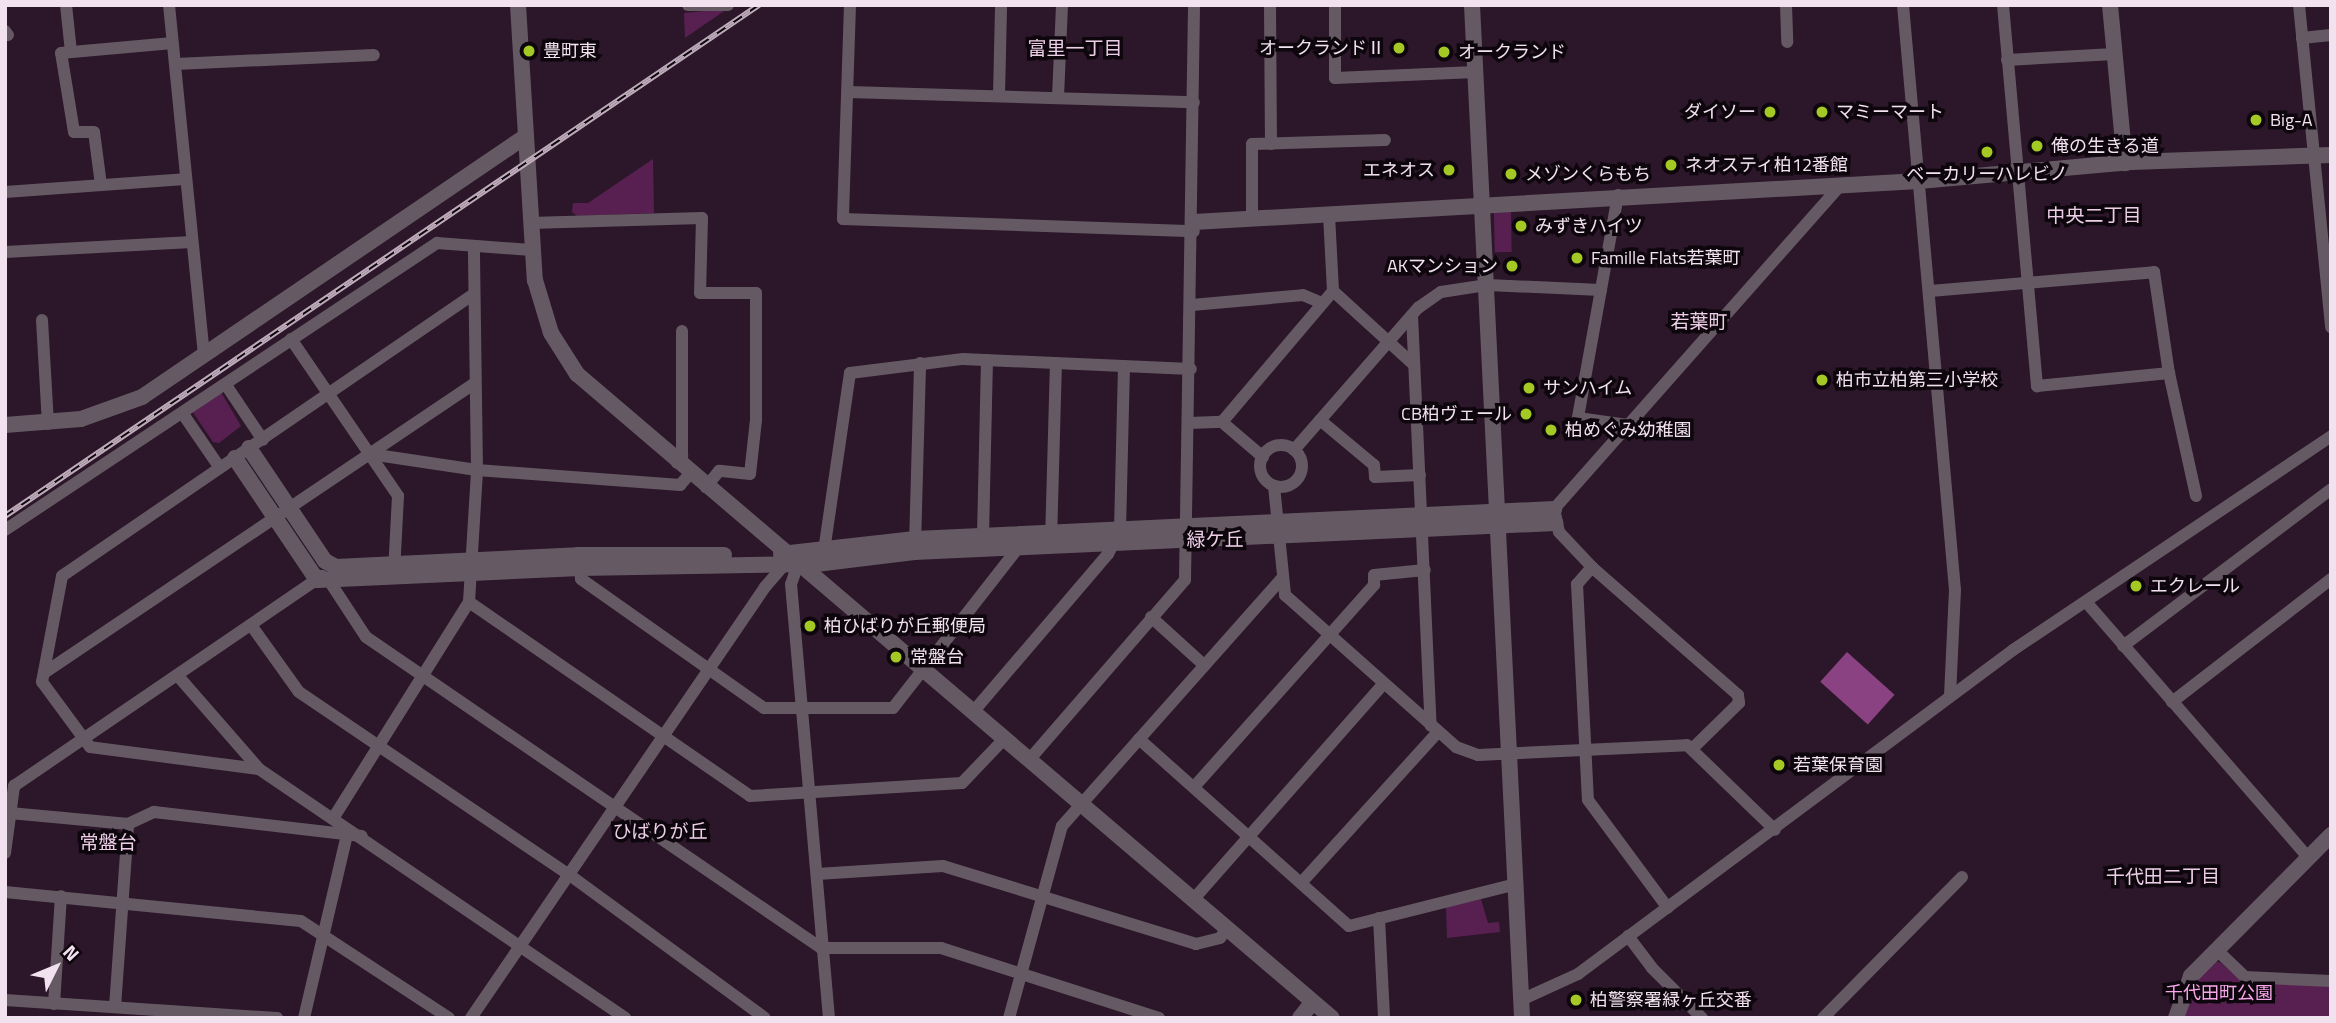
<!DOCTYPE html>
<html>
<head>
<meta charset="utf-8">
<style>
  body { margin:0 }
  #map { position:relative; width:2336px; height:1023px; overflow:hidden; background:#2c1629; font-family:"Titillium Web","Noto Sans JP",sans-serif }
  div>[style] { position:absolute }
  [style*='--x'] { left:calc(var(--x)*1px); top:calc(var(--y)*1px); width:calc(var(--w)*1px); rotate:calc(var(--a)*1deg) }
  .green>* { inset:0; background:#572051; transform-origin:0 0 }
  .water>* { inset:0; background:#8b4282; transform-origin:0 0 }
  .minor>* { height:12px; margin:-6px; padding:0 6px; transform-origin:6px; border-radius:6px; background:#655a63 }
  .minor>.ring { margin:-6px; padding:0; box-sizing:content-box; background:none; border:12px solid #655a63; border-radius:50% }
  .tertiary>* { height:16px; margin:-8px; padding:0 8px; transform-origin:8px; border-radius:8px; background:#655a63 }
  .rail>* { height:6px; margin-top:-3px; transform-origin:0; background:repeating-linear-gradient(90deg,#0e060d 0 10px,#beacbb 0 20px); box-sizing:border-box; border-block:2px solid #beacbb }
  .dots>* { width:19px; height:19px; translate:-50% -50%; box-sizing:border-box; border:4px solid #0e060d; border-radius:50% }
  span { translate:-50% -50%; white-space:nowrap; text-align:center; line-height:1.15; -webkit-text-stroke:7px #0e060d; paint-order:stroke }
  .poi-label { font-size:18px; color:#f2e2ef }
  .right { translate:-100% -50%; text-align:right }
  .left { translate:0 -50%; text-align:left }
  .park-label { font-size:18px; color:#f6a6e9 }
  .neighbourhood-label { font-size:19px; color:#eccfe7 }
  .frame { position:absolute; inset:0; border:7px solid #f2e2ef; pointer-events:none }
  .north { position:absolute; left:21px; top:932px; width:70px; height:70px; -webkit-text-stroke:5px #0e060d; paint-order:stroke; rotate:47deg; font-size:19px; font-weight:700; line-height:28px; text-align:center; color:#f2e2ef }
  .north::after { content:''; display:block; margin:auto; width:24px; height:32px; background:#f2e2ef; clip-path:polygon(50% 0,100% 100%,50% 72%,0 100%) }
</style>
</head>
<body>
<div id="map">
  <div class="green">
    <div style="clip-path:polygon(727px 9px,685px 38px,684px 13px)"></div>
    <div style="clip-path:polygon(653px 159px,654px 213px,577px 216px,572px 212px,573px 203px,588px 203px)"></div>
    <div style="left:1511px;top:212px;width:40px;height:17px;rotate:89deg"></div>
    <div style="clip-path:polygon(221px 392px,241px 426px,219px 443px,213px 442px,192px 411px)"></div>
    <div style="clip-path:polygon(1481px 899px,1488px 923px,1499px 922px,1500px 932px,1447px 938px,1446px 907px)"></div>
    <div style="clip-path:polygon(2214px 962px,2220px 962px,2241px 981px,2331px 986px,2331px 1018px,2183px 1018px,2191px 986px)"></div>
  </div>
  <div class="water">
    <div style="left:1847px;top:652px;width:64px;height:40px;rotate:42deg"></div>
  </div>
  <div class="minor">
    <div style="--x:66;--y:5;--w:47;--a:83.9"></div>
    <div style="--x:169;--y:5;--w:351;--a:84.3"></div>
    <div style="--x:688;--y:5;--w:40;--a:0"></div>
    <div style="--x:850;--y:5;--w:214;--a:91.9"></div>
    <div style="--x:843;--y:219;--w:351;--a:2"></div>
    <div style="--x:1270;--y:5;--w:139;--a:89.6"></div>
    <div style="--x:1335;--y:5;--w:73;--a:90"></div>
    <div style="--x:1335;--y:78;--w:141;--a:-2.4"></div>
    <div style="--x:1786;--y:5;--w:37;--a:88"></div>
    <div style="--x:1903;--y:5;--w:587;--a:84.92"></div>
    <div style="--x:1955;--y:590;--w:105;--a:92.7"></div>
    <div style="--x:2003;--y:5;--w:383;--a:84.9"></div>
    <div style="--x:2037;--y:386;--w:133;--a:-5.6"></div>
    <div style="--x:2299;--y:5;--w:324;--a:84.3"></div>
    <div style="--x:5;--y:31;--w:5;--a:53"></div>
    <div style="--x:2302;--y:38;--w:29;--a:-6"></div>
    <div style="--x:2007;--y:60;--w:107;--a:-3.2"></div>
    <div style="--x:176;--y:64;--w:198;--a:-2.6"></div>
    <div style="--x:848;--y:92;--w:346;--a:1.7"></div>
    <div style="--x:999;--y:96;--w:91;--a:-88.7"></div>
    <div style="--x:1058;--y:97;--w:92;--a:-87.5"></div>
    <div style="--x:101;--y:185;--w:53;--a:-97.5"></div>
    <div style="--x:94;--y:132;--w:20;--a:180"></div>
    <div style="--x:74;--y:132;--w:80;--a:-99.3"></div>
    <div style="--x:61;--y:53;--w:112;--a:-5.1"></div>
    <div style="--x:5;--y:192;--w:180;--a:-4.1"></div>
    <div style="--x:1618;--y:195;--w:227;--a:100.2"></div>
    <div style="--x:1578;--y:418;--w:50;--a:8"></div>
    <div style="--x:1252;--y:219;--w:75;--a:-90"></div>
    <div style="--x:1252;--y:144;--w:133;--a:-1.7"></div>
    <div style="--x:530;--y:223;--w:172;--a:-1.7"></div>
    <div style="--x:702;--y:218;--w:75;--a:91.5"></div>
    <div style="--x:700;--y:293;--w:56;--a:0"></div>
    <div style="--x:756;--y:293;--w:127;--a:90"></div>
    <div style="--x:756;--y:420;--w:54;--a:96.3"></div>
    <div style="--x:750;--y:474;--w:31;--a:-174"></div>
    <div style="--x:719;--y:471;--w:21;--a:129"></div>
    <div style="--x:5;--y:252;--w:187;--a:-3.1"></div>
    <div style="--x:1333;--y:291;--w:110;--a:42.4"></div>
    <div style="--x:1930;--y:291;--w:225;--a:-4.8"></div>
    <div style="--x:2154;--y:272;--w:102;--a:81.6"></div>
    <div style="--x:2169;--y:373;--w:126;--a:77.6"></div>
    <div style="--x:1192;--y:305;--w:111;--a:-5.1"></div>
    <div style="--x:1303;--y:295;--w:21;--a:23"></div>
    <div style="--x:1412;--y:315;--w:411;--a:87.4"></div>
    <div style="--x:42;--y:320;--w:104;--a:86.7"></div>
    <div style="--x:291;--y:339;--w:190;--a:55.7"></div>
    <div style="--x:398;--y:496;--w:77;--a:93"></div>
    <div style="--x:226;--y:385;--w:66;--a:56.1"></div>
    <div style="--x:183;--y:414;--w:65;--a:55.6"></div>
    <div style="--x:1320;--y:420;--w:70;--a:39.8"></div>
    <div style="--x:1374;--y:465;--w:12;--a:85"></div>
    <div style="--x:1375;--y:477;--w:45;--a:-2.5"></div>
    <div style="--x:1222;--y:422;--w:54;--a:40.5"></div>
    <div style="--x:1189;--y:423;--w:33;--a:-2"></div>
    <div style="--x:1222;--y:422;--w:172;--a:-49.7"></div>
    <div style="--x:1333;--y:291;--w:76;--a:-93"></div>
    <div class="ring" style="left:1260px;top:445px;width:30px;height:30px"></div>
    <div style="--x:1294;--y:450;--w:189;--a:-48.9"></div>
    <div style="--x:1418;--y:308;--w:28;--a:-35"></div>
    <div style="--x:1441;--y:292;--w:47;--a:-8.7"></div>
    <div style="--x:1487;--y:285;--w:114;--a:2.5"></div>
    <div style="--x:370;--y:454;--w:108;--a:8.5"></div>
    <div style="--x:477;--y:470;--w:204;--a:4.2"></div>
    <div style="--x:680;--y:485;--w:15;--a:-48"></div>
    <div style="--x:677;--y:463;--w:9;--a:-54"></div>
    <div style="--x:682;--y:456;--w:125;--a:-90"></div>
    <div style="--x:1274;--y:486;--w:110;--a:84.2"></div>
    <div style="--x:1285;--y:595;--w:229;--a:41.6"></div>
    <div style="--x:1456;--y:747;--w:23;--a:20"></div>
    <div style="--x:1478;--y:755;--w:209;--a:-2.7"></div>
    <div style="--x:1687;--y:745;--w:122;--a:44"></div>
    <div style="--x:5;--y:530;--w:519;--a:-33.6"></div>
    <div style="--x:437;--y:243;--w:94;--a:4.3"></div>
    <div style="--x:983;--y:536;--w:176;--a:-88.7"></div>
    <div style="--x:1051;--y:541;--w:178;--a:-88.4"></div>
    <div style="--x:915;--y:545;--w:182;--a:-88.4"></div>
    <div style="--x:824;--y:551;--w:180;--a:-81.7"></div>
    <div style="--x:850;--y:373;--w:114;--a:-7.1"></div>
    <div style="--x:963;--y:359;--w:228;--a:2.5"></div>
    <div style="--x:579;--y:562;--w:17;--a:83"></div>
    <div style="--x:581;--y:579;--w:224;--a:35.2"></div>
    <div style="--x:764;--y:708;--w:129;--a:0"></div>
    <div style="--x:893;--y:708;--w:209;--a:-52"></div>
    <div style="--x:798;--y:564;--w:21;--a:109"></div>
    <div style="--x:791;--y:584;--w:436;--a:85"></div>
    <div style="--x:1592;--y:567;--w:23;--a:131"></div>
    <div style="--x:1577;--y:584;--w:216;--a:87.1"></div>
    <div style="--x:1588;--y:800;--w:134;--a:53.5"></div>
    <div style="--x:328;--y:579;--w:69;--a:56.8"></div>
    <div style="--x:366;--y:637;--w:551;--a:34.35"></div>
    <div style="--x:821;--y:948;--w:120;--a:0"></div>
    <div style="--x:941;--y:948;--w:229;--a:17.8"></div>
    <div style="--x:469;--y:602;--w:341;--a:34.6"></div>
    <div style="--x:750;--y:796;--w:212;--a:-3.5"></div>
    <div style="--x:962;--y:783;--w:61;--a:-46.3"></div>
    <div style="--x:2087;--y:603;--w:338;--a:49"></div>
    <div style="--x:1151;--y:617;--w:72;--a:42.2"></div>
    <div style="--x:251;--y:625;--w:82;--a:54.4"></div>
    <div style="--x:299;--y:692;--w:328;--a:34.1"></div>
    <div style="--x:571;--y:876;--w:240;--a:36.2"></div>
    <div style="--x:2123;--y:646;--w:261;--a:-37"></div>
    <div style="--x:44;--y:673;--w:519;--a:-33.93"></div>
    <div style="--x:178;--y:676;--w:123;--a:48.9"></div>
    <div style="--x:259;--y:769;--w:443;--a:34.2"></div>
    <div style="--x:2172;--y:702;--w:201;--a:-37.7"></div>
    <div style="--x:973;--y:712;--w:208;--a:-49.5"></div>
    <div style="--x:1108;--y:554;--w:27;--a:-63"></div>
    <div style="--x:1120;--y:530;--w:164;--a:-88.6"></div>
    <div style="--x:1139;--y:739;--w:281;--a:41.7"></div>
    <div style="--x:1349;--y:926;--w:172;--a:-14.1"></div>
    <div style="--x:1692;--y:749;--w:66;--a:-44.4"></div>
    <div style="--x:1739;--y:703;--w:8;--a:-97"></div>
    <div style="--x:1738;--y:695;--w:194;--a:-138.8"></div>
    <div style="--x:1592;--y:567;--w:48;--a:-133.3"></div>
    <div style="--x:1559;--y:532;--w:24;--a:-102"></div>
    <div style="--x:1554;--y:509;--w:434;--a:-48.5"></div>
    <div style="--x:1029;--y:760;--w:238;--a:-49.1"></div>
    <div style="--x:1185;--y:580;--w:575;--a:-89.1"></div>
    <div style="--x:259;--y:769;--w:170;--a:-172.6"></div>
    <div style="--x:90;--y:747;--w:81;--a:-126.4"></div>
    <div style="--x:42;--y:682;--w:108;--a:-79.3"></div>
    <div style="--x:62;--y:576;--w:498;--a:-34.4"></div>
    <div style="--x:1194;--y:787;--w:271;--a:-48.3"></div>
    <div style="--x:1374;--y:585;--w:10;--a:-90"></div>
    <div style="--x:1374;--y:575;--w:51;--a:-5.6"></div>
    <div style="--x:10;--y:813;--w:119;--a:5.3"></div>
    <div style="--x:128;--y:824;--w:29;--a:-25"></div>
    <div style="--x:154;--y:812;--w:209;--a:6.6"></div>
    <div style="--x:334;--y:817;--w:254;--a:-57.9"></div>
    <div style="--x:469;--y:602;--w:132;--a:-86.5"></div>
    <div style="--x:477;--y:470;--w:223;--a:-90.8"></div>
    <div style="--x:5;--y:853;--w:68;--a:-82.3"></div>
    <div style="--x:14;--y:786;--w:373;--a:-34.3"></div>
    <div style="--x:817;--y:874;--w:126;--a:-3.6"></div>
    <div style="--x:943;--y:866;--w:265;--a:17.1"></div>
    <div style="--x:1196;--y:944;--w:25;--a:-14"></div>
    <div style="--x:1220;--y:938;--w:10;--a:-53"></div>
    <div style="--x:1301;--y:883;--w:204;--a:-47.8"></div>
    <div style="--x:5;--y:892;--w:297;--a:5.6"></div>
    <div style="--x:301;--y:921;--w:177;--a:33.2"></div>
    <div style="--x:1192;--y:901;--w:290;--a:-48.6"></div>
    <div style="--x:1379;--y:918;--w:100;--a:87.1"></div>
    <div style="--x:1628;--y:936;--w:40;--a:53"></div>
    <div style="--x:1652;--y:968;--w:71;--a:45"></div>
    <div style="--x:2217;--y:950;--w:39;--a:44"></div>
    <div style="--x:2245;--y:977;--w:86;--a:2.7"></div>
    <div style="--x:5;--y:1000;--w:273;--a:3.8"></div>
    <div style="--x:1521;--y:1000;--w:63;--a:-24.5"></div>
    <div style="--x:1578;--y:974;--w:542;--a:-36.68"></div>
    <div style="--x:2013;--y:650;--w:383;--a:-33.9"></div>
    <div style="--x:54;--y:1004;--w:108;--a:-86.3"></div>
    <div style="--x:115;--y:1007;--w:183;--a:-85.9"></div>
    <div style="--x:304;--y:1018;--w:188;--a:-76.8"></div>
    <div style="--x:471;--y:1018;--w:522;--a:-55.7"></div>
    <div style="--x:765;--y:587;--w:30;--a:-49"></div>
    <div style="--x:1009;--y:1018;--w:199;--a:-74.6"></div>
    <div style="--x:1062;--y:826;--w:333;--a:-48.4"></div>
    <div style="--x:1823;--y:1018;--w:198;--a:-45.4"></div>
  </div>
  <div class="tertiary">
    <div style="--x:518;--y:5;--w:276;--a:86.5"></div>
    <div style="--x:535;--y:280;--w:55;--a:73.2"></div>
    <div style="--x:551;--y:333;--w:49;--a:57.6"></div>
    <div style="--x:577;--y:374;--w:992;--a:40.46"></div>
    <div style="--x:1472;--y:5;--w:1014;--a:87.17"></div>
    <div style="--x:2110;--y:5;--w:159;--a:84.6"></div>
    <div style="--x:1194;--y:222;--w:726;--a:-3.24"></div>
    <div style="--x:1919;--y:181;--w:213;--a:-5.1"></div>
    <div style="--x:2131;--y:162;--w:200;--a:-2"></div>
    <div style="--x:5;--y:425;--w:76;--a:-4.5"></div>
    <div style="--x:81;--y:419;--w:65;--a:-19.8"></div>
    <div style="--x:142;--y:397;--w:463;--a:-34.2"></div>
    <div style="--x:249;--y:448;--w:136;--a:56.1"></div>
    <div style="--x:325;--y:561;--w:13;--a:29"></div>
    <div style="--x:336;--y:567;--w:242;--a:-2.8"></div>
    <div style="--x:578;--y:555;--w:146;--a:0"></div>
    <div style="--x:235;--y:458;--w:147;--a:56.1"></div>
    <div style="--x:317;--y:580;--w:263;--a:-2.6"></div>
    <div style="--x:580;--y:568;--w:236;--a:-1"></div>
    <div style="--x:816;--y:564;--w:99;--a:-7"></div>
    <div style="--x:914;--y:552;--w:642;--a:-2.59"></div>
    <div style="--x:781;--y:554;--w:135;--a:-6.4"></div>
    <div style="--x:915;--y:539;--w:640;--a:-2.69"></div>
    <div style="--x:1300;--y:1018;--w:18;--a:-52"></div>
    <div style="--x:2176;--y:1018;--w:45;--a:-70.3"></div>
    <div style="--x:2191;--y:976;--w:199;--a:-45.2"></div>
  </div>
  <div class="rail">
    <div style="--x:5;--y:516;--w:911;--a:-34.13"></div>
  </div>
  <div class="dots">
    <div style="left:1399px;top:48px;background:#a4c824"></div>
    <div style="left:529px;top:51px;background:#a4c824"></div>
    <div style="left:1444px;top:52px;background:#a4c824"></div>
    <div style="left:1770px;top:112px;background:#a4c824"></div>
    <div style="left:1822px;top:112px;background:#a4c824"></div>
    <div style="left:2256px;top:120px;background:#a4c824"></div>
    <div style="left:2037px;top:146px;background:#a4c824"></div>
    <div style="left:1987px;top:152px;background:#a4c824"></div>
    <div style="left:1671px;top:165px;background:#a4c824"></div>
    <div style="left:1449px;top:170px;background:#a4c824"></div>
    <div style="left:1511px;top:174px;background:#a4c824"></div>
    <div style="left:1521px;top:226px;background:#a4c824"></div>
    <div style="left:1577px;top:258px;background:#a4c824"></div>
    <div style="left:1512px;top:266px;background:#a4c824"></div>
    <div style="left:1822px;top:380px;background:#a4c824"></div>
    <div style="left:1529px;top:388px;background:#a4c824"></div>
    <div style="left:1526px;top:414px;background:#a4c824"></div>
    <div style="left:1551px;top:430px;background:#a4c824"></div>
    <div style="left:2136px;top:586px;background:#a4c824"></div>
    <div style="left:810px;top:626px;background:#a4c824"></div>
    <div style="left:896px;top:657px;background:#a4c824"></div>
    <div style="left:1779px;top:765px;background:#a4c824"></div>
    <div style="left:1576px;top:1000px;background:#a4c824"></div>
  </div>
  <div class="poi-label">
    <span class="right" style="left:1385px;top:48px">オークランドⅡ</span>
    <span class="left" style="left:543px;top:51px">豊町東</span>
    <span class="left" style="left:1458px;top:52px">オークランド</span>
    <span class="right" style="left:1756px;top:112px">ダイソー</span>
    <span class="left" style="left:1836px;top:112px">マミーマート</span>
    <span class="left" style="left:2270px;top:120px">Big-A</span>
    <span class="left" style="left:2051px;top:146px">俺の生きる道</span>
    <span class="left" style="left:1685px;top:165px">ネオスティ柏12番館</span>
    <span class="right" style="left:1435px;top:170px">エネオス</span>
    <span class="left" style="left:1525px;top:174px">メゾンくらもち</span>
    <span style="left:1987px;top:174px">ベーカリーハレビノ</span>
    <span class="left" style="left:1535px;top:226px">みずきハイツ</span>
    <span class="left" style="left:1591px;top:258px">Famille Flats若葉町</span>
    <span class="right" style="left:1498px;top:266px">AKマンション</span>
    <span class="left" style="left:1836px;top:380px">柏市立柏第三小学校</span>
    <span class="left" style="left:1543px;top:388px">サンハイム</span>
    <span class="right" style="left:1512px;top:414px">CB柏ヴェール</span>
    <span class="left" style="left:1565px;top:430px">柏めぐみ幼稚園</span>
    <span class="left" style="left:2150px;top:586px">エクレール</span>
    <span class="left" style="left:824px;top:626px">柏ひばりが丘郵便局</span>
    <span class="left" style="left:910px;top:657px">常盤台</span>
    <span class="left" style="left:1793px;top:765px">若葉保育園</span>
    <span class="left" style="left:1590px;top:1000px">柏警察署緑ヶ丘交番</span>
  </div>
  <div class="park-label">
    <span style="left:2219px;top:993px">千代田町公園</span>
  </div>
  <div class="neighbourhood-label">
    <span style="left:1075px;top:48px">富里一丁目</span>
    <span style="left:2094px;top:215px">中央二丁目</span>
    <span style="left:1699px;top:321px">若葉町</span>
    <span style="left:1215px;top:539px">緑ケ丘</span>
    <span style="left:660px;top:831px">ひばりが丘</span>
    <span style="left:108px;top:842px">常盤台</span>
    <span style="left:2163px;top:876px">千代田二丁目</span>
  </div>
  <div class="frame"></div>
  <div class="north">N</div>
</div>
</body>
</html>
